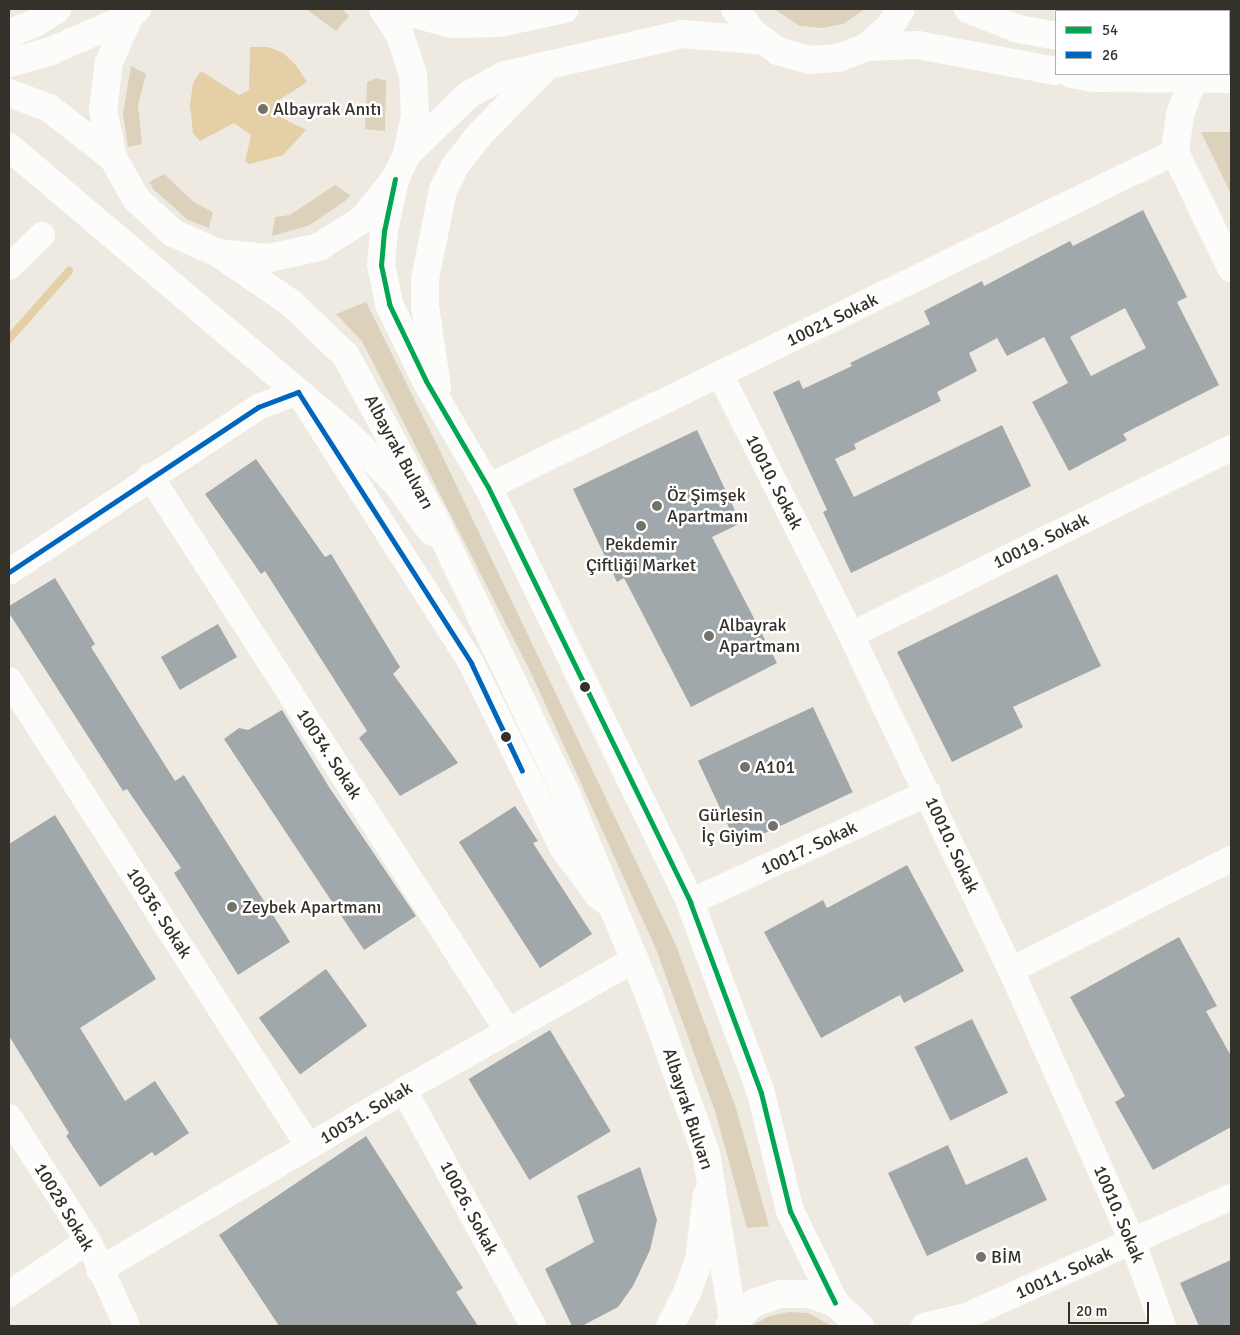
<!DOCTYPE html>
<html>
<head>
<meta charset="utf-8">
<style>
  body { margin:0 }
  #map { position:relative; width:1240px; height:1335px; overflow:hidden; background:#eeeae1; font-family:Signika,sans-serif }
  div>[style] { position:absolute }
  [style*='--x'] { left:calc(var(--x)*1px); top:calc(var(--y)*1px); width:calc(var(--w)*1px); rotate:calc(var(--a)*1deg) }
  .green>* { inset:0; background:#dcd1ba }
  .water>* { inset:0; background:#e4cfa6 }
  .stream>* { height:8px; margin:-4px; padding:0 4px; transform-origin:4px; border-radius:4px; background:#e4cfa6 }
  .building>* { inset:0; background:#a0a8ab; transform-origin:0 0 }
  .street>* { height:26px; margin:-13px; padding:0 13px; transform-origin:13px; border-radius:13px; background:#fcfcfa }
  .secondary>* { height:28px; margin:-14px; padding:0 14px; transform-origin:14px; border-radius:14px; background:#fcfcfa }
  .primary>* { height:28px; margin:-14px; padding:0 14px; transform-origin:14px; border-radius:14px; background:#fcfcfa }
  .bus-1>* { height:5px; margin:-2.5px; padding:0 2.5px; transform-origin:2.5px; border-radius:2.5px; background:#00a651 }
  .bus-2>* { height:5px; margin:-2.5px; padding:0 2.5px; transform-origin:2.5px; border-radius:2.5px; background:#0065bd }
  .dots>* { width:14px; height:14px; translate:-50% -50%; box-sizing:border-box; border:2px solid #fff; border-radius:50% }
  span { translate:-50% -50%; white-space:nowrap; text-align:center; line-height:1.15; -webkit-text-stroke:5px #fff; paint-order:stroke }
  .poi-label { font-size:18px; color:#34312a }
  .left { translate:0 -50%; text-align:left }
  .right { translate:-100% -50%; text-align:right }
  .street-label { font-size:18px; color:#34312a }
  .frame { position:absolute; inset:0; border:10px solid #34312a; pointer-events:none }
  .legend { position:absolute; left:1055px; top:10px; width:175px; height:65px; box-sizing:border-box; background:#fff; border:1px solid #aeadaa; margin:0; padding:6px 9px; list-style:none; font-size:15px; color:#34312a }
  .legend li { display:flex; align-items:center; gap:10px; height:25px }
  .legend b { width:25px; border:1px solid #aeadaa }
  .scale { position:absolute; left:1068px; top:1302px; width:81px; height:22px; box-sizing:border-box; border:2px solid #34312a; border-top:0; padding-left:6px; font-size:15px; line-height:18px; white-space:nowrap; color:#34312a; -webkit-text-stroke:4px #fff; paint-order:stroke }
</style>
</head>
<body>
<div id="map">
  <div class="green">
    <div style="clip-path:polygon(306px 9px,342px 9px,349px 16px,336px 31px)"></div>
    <div style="clip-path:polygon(774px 9px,865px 9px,843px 24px,822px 28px,800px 26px)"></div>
    <div style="clip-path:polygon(131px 66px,146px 74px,138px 105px,142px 144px,128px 147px,123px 114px)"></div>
    <div style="clip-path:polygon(377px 78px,386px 81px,385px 131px,365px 129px,367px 82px)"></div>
    <div style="clip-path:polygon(1201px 132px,1231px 132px,1231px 194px)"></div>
    <div style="clip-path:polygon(164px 174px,195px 203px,213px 212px,209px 228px,188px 220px,154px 190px,149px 182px)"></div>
    <div style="clip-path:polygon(335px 185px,350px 195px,345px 201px,308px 226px,272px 236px,275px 217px,290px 215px)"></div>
    <div style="clip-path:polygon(366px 302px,440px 451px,675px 943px,736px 1108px,769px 1226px,747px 1228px,715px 1111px,656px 949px,532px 675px,362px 341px,336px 314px)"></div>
    <div style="clip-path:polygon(789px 1312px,808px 1313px,832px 1326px,752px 1326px,769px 1316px)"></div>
  </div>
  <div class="water">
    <div style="clip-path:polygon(250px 47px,268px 47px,283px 53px,295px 64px,307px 82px,276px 102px,278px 116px,306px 130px,283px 155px,250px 164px,245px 162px,251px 135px,234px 123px,200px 141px,193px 133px,190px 105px,193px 83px,201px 71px,239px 95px,249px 90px)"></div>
  </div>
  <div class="stream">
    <div style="--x:9;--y:339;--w:91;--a:-48.6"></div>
  </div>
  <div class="building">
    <div style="clip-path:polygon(evenodd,1143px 210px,1187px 297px,1177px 302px,1219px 385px,1123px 434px,1127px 440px,1069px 471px,1032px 402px,1068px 383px,1044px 337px,1007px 356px,997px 338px,969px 353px,977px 371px,937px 392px,941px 401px,854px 444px,856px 449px,835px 459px,854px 497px,1002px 425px,1031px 486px,851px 573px,823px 512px,827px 510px,773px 392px,799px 380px,803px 389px,852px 366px,850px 363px,930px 324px,924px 311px,982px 281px,984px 286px,1070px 241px,1073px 246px,1143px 210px,1125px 308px,1146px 348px,1091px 376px,1070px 337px,1125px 308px)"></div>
    <div style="clip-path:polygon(697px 430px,741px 523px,712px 537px,777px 663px,691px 707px,624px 578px,617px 582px,573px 489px)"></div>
    <div style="clip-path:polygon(256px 459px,325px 557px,331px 554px,400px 667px,393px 674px,458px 763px,400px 796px,359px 738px,367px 731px,265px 571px,261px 574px,205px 494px)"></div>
    <div style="clip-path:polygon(1057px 574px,1101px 666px,1013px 707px,1023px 727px,952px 762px,897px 652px)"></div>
    <div style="clip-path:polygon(55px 578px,95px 644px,91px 647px,175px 781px,184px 775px,290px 942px,238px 975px,174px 873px,181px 868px,127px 789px,123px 791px,9px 613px,9px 606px)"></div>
    <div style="left:218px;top:624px;width:38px;height:66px;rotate:60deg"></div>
    <div style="left:813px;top:707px;width:94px;height:127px;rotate:65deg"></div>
    <div style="clip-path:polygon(282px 710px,329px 787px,416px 916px,364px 950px,224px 739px,239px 728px,248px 730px)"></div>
    <div style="clip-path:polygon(515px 806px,538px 841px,533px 843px,592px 934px,540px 968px,459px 842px)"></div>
    <div style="clip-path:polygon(55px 815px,156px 979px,80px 1028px,125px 1101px,155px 1081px,189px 1133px,155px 1156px,152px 1152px,100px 1187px,66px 1136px,69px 1133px,9px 1036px,9px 844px)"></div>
    <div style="clip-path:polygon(907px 865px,964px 971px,904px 1003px,900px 995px,821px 1038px,764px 932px,823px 900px,827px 908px)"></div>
    <div style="clip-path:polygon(1179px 937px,1217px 1006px,1206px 1011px,1231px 1056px,1231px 1127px,1153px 1170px,1115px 1102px,1125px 1096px,1070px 997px)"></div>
    <div style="left:326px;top:969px;width:70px;height:83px;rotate:54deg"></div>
    <div style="left:972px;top:1019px;width:82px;height:64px;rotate:64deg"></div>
    <div style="left:550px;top:1030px;width:118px;height:95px;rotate:59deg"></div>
    <div style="clip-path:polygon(366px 1136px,463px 1288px,456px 1292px,478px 1326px,279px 1326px,219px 1235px)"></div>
    <div style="clip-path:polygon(948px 1145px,966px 1185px,1027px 1157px,1047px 1200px,927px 1256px,888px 1173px)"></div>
    <div style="clip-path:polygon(640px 1167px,657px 1220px,650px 1250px,633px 1286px,618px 1307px,582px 1326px,572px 1326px,545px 1269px,594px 1242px,577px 1196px)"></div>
    <div style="clip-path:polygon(1231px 1260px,1231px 1326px,1199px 1326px,1180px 1283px)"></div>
  </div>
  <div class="street">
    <div style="--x:1067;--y:11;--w:2;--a:-63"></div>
    <div style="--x:9;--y:267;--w:46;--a:-44.1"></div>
    <div style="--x:720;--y:374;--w:292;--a:63.3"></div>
    <div style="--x:851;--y:635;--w:371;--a:64.5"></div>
    <div style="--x:1011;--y:970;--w:299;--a:65.9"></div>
    <div style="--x:1133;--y:1243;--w:88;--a:70.1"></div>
    <div style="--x:150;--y:476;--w:660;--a:57.18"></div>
    <div style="--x:488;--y:487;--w:764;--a:-26"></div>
    <div style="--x:9;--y:572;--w:299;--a:-33.5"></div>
    <div style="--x:258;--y:407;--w:43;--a:-20.6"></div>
    <div style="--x:298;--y:392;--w:322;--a:57.4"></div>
    <div style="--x:471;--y:663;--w:208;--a:63.7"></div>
    <div style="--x:563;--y:849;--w:57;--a:53.5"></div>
    <div style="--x:597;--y:895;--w:20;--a:37"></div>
    <div style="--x:851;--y:635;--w:424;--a:-26.2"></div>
    <div style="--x:9;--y:680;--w:555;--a:57.28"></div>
    <div style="--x:690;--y:902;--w:262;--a:-24.6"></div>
    <div style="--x:1011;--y:970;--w:246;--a:-26.8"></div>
    <div style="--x:404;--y:1090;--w:269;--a:61.3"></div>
    <div style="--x:9;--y:1117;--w:147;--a:57.5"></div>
    <div style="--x:88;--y:1241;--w:94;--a:65.4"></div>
    <div style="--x:99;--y:1270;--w:354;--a:-30.5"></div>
    <div style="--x:404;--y:1090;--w:266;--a:-29.5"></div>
    <div style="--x:9;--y:1294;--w:95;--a:-33.9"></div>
    <div style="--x:924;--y:1326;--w:43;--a:-13.4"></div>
    <div style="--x:953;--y:1326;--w:16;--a:-38"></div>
    <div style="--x:966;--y:1316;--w:290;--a:-24.2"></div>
  </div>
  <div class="secondary">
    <div style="--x:968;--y:9;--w:54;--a:21.8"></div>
    <div style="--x:1018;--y:29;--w:39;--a:10"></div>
    <div style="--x:9;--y:34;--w:30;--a:-23"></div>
    <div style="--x:37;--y:22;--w:24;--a:-33"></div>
    <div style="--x:1229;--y:43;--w:2;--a:0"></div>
    <div style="--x:866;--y:47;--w:52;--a:-2.2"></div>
    <div style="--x:918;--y:45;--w:140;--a:10.7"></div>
    <div style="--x:9;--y:63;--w:44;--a:-15.9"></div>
    <div style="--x:51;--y:51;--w:85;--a:-23.6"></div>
    <div style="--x:1071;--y:74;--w:23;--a:10"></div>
    <div style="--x:1094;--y:78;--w:137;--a:0.4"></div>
    <div style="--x:1193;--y:79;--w:38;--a:110"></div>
    <div style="--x:1180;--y:115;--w:37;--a:98"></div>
    <div style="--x:1175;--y:152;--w:129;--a:64.2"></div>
    <div style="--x:9;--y:93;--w:43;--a:20.6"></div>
    <div style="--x:49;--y:108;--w:81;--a:38"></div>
    <div style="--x:9;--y:147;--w:446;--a:40.3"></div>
    <div style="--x:349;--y:435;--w:69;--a:45.6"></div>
    <div style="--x:397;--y:484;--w:59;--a:53.9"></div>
    <div style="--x:670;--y:1326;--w:37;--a:-63"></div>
    <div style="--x:687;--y:1293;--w:35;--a:-70"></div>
    <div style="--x:699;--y:1260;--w:66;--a:-83.1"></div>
  </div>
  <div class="primary">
    <div style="--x:137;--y:9;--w:11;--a:135"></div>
    <div style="--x:129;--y:17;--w:49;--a:114"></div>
    <div style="--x:109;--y:62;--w:48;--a:97.1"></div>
    <div style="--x:103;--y:110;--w:49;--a:78.2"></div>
    <div style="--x:113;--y:158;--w:48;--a:60.3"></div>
    <div style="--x:137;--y:200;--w:49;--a:42.5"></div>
    <div style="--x:173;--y:233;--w:49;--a:24"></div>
    <div style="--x:218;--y:253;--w:51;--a:5.6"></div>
    <div style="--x:269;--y:258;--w:51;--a:-12.4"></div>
    <div style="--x:319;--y:247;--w:52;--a:-32.5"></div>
    <div style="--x:363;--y:219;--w:51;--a:-51.3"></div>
    <div style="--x:395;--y:179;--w:28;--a:-64"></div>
    <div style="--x:407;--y:154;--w:40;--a:-78"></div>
    <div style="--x:415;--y:115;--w:41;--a:-92.8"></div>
    <div style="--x:413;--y:74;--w:41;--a:-108.4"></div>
    <div style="--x:400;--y:35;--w:31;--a:-123"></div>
    <div style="--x:396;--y:9;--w:58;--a:15"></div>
    <div style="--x:452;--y:24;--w:47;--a:-1.2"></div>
    <div style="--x:499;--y:23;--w:67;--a:-12"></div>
    <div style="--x:735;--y:9;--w:30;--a:53"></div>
    <div style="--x:753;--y:33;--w:31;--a:36"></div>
    <div style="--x:778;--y:51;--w:32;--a:16"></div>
    <div style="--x:809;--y:60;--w:29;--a:-4"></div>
    <div style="--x:838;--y:58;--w:30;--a:-21"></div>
    <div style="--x:866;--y:47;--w:30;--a:-40"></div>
    <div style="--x:889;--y:28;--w:22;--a:-58"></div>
    <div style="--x:407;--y:154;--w:85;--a:-44"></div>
    <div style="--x:468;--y:95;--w:42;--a:-28.4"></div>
    <div style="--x:505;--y:75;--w:183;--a:-13"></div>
    <div style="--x:683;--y:34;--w:81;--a:4.9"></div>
    <div style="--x:395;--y:179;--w:53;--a:101.9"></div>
    <div style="--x:384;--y:231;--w:34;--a:95"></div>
    <div style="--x:381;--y:265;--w:40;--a:78"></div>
    <div style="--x:389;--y:304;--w:85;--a:64.3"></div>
    <div style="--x:426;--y:381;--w:123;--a:59.7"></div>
    <div style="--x:488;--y:487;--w:462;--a:64"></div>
    <div style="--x:690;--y:902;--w:204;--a:69.6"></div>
    <div style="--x:761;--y:1093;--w:122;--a:76.2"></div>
    <div style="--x:790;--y:1211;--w:102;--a:63.9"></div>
    <div style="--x:218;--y:253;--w:88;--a:34.4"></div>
    <div style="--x:291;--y:303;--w:76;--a:43.9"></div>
    <div style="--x:346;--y:356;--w:182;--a:61.5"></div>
    <div style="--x:433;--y:516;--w:310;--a:64.4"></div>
    <div style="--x:567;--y:796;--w:215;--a:67.6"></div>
    <div style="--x:649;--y:995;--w:168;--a:70.2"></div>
    <div style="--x:706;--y:1153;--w:169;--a:80.8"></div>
    <div style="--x:437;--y:387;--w:82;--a:-98.4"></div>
    <div style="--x:425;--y:306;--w:27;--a:-90"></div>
    <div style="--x:425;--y:279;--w:91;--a:-78.6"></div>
    <div style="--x:443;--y:190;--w:27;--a:-63"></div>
    <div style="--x:455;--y:166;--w:41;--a:-52"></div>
    <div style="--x:480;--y:134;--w:97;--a:-45.4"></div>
    <div style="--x:729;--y:1326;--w:34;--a:-43"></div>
    <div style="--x:754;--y:1303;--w:28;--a:-19"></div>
    <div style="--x:780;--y:1294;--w:29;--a:0"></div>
    <div style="--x:809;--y:1294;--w:28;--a:19"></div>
    <div style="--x:835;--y:1303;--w:34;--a:43"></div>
  </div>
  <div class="bus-1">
    <div style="--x:395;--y:179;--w:53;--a:101.9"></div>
    <div style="--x:384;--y:231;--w:34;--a:95"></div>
    <div style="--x:381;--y:265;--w:40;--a:78"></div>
    <div style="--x:389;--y:304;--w:85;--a:64.3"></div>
    <div style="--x:426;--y:381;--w:123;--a:59.7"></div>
    <div style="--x:488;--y:487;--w:462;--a:64"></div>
    <div style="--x:690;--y:902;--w:204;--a:69.6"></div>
    <div style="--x:761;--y:1093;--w:122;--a:76.2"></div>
    <div style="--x:790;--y:1211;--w:102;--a:63.9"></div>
  </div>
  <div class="bus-2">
    <div style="--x:9;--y:572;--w:299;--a:-33.5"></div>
    <div style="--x:258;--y:407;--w:43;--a:-20.6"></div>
    <div style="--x:298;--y:392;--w:322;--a:57.4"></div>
    <div style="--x:471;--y:663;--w:119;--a:64.7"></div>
  </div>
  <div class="dots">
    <div style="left:263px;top:109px;background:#75726a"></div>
    <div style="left:657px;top:506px;background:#75726a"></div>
    <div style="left:641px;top:526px;background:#75726a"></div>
    <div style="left:709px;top:636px;background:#75726a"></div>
    <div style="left:585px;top:687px;background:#34312a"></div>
    <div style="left:506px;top:737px;background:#34312a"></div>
    <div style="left:745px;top:767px;background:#75726a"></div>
    <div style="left:773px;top:826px;background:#75726a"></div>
    <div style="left:232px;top:907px;background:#75726a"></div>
    <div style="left:981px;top:1257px;background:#75726a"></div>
  </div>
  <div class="poi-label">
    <span class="left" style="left:273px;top:109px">Albayrak Anıtı</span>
    <span class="left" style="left:667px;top:506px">Öz Şimşek<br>Apartmanı</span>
    <span style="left:641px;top:555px">Pekdemir<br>Çiftliği Market</span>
    <span class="left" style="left:719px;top:636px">Albayrak<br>Apartmanı</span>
    <span class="left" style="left:755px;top:767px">A101</span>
    <span class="right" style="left:763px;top:826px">Gürlesin<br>İç Giyim</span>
    <span class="left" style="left:242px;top:907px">Zeybek Apartmanı</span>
    <span class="left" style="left:991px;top:1257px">BİM</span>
  </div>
  <div class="street-label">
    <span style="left:832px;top:320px;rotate:-26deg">10021 Sokak</span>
    <span style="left:399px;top:452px;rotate:62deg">Albayrak Bulvarı</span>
    <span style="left:774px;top:482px;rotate:63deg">10010. Sokak</span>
    <span style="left:1041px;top:541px;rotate:-26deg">10019. Sokak</span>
    <span style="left:329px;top:754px;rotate:57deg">10034. Sokak</span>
    <span style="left:952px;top:845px;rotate:65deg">10010. Sokak</span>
    <span style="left:809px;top:848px;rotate:-25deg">10017. Sokak</span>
    <span style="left:159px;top:913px;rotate:57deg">10036. Sokak</span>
    <span style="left:688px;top:1109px;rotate:72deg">Albayrak Bulvarı</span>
    <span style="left:366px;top:1113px;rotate:-31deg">10031. Sokak</span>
    <span style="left:64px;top:1207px;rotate:59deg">10028 Sokak</span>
    <span style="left:469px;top:1208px;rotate:62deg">10026. Sokak</span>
    <span style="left:1119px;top:1214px;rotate:67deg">10010. Sokak</span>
    <span style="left:1064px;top:1273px;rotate:-24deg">10011. Sokak</span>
  </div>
  <div class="frame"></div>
  <ul class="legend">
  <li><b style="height:6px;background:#00a651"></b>54</li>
  <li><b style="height:6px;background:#0065bd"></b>26</li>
  </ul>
  <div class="scale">20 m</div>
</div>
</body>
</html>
